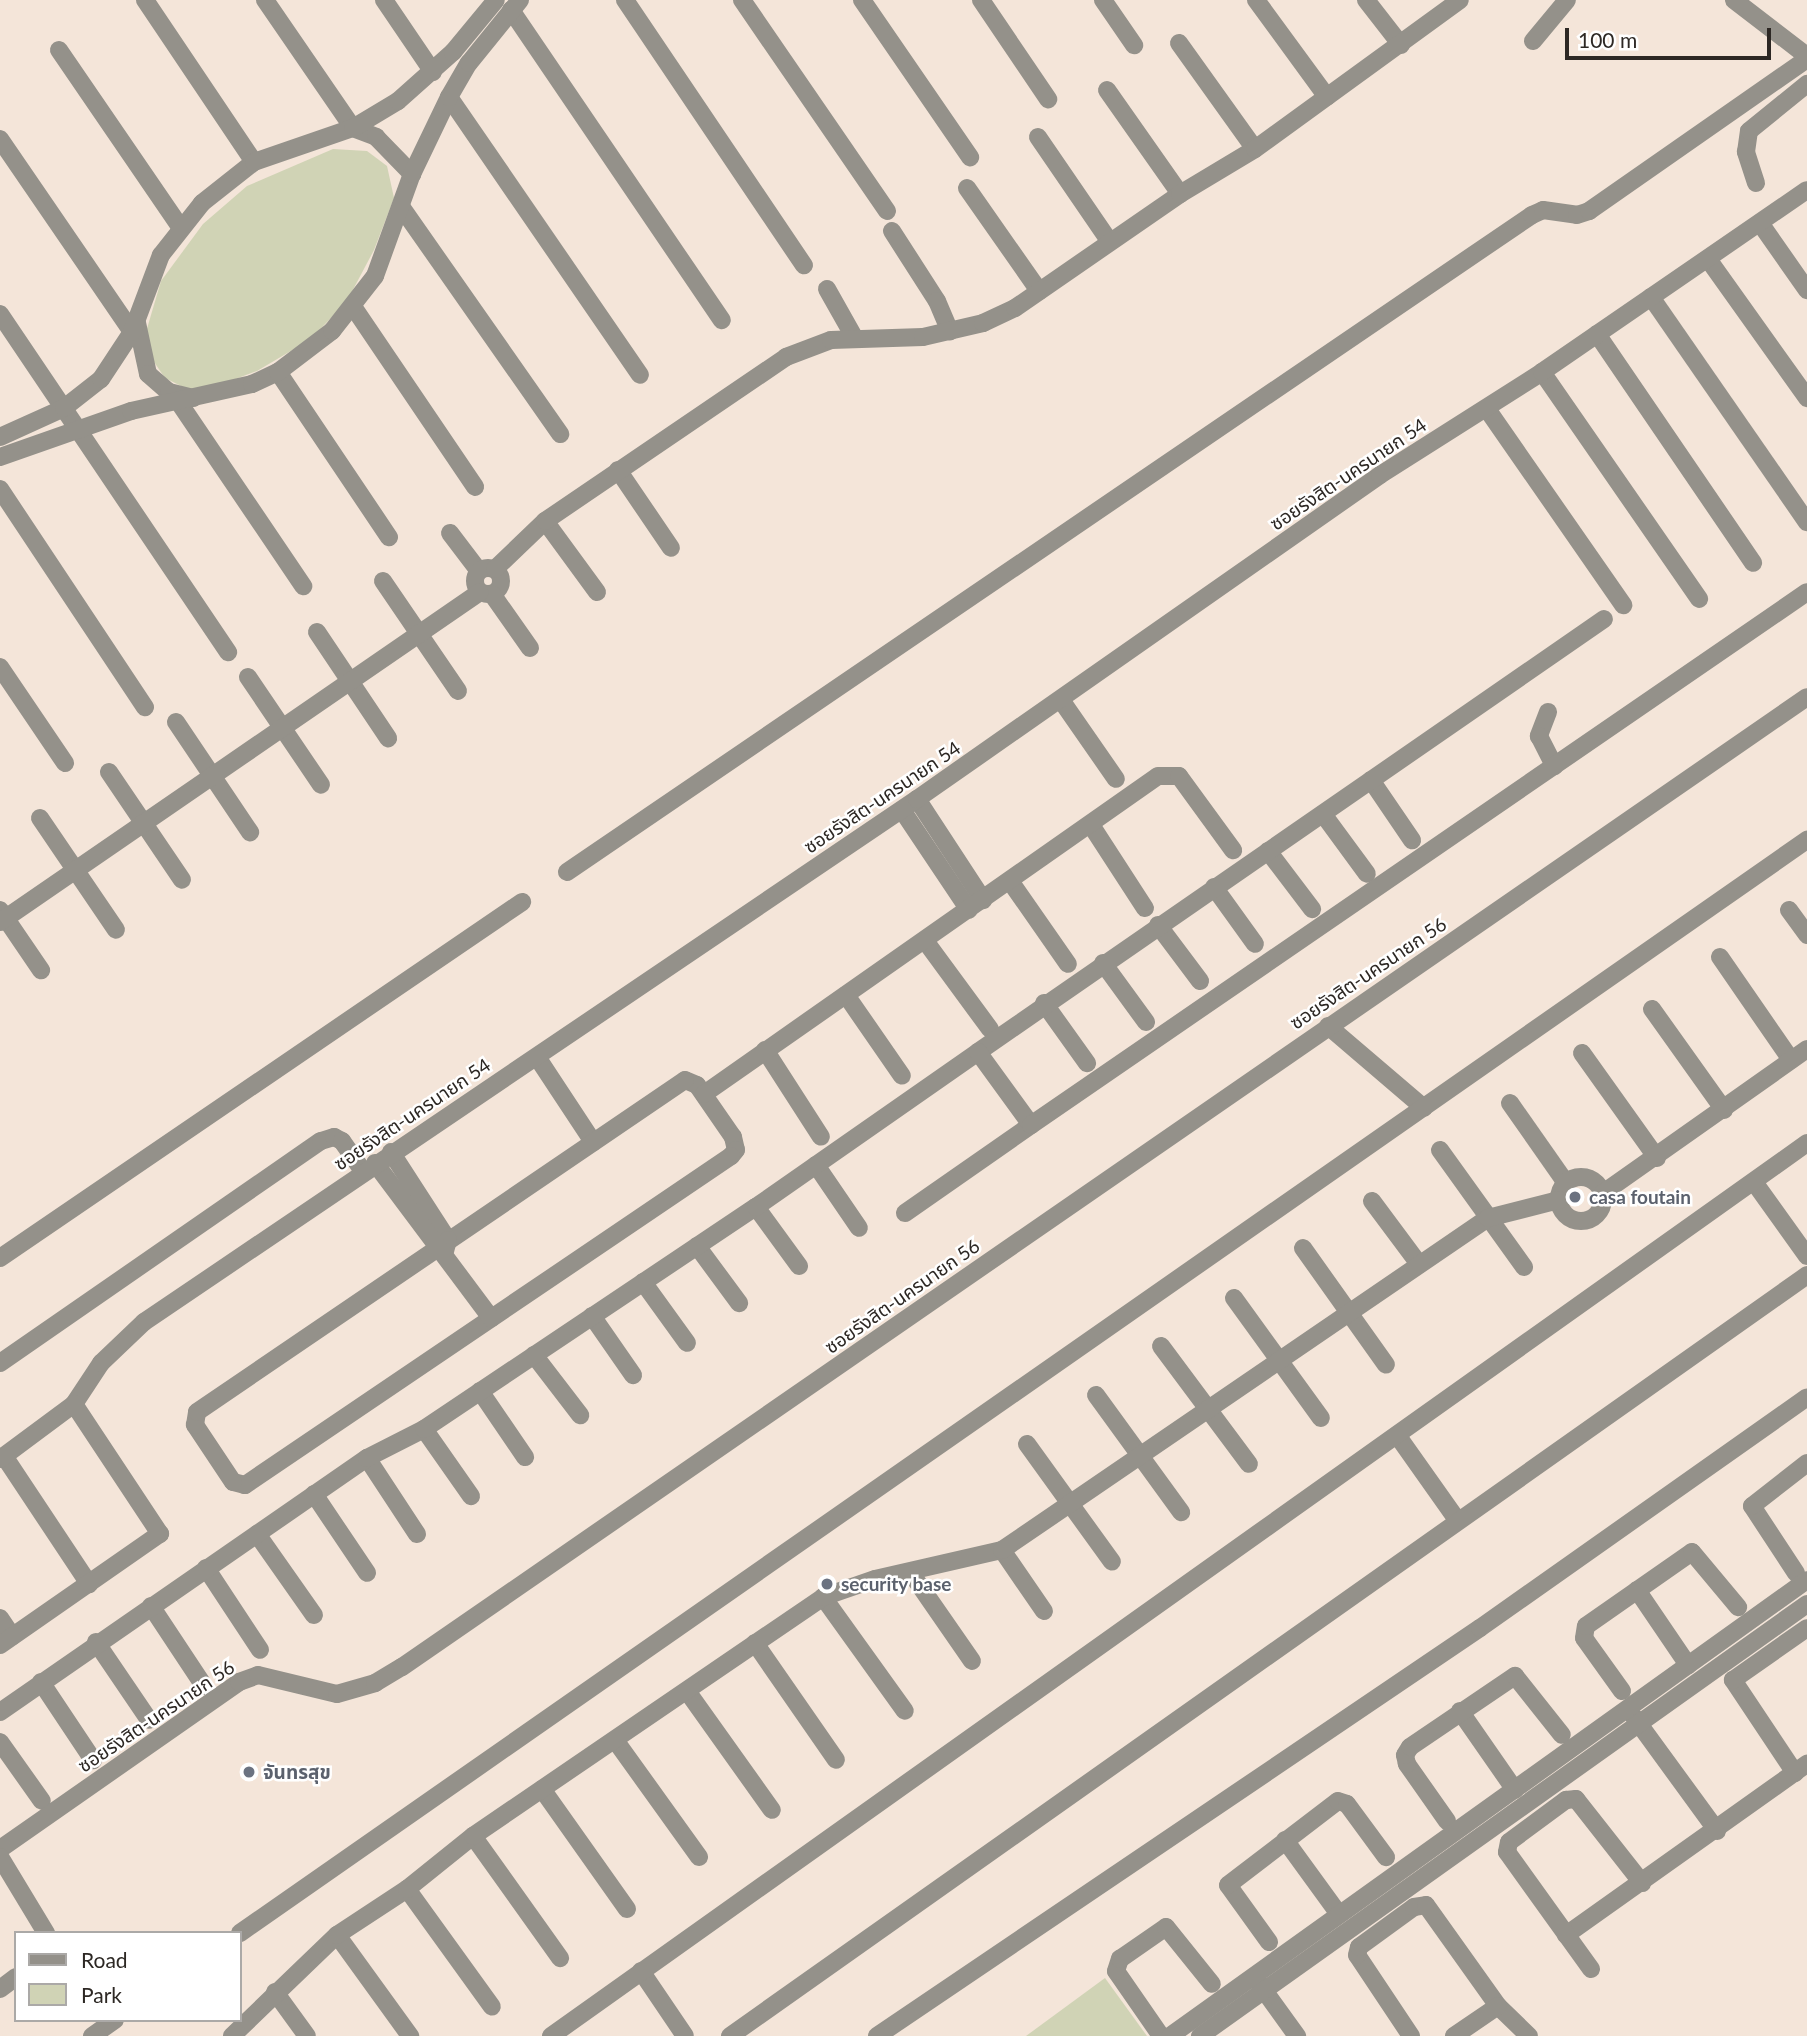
<!DOCTYPE html>
<html>
<head>
<meta charset="utf-8">
<style>
  body { margin:0 }
  #map { position:relative; width:1807px; height:2036px; overflow:hidden; background:#f4e5d9; font-family:Lato,"Noto Sans Thai",sans-serif }
  div>[style] { position:absolute }
  [style*='--x'] { left:calc(var(--x)*1px); top:calc(var(--y)*1px); width:calc(var(--w)*1px); rotate:calc(var(--a)*1deg) }
  .green>* { inset:0; background:#d0d3b5 }
  .minor>* { height:18px; margin:-9px; padding:0 9px; transform-origin:9px; border-radius:9px; background:#94918a }
  .minor>.ring { margin:-9px; padding:0; box-sizing:content-box; background:none; border:18px solid #94918a; border-radius:50% }
  .dots>* { width:19px; height:19px; translate:-50% -50%; box-sizing:border-box; border:4px solid #fff; border-radius:50% }
  span { translate:-50% -50%; white-space:nowrap; text-align:center; line-height:1.15; -webkit-text-stroke:5px #fff; paint-order:stroke }
  .street-label { font-size:19px; color:#2d2824 }
  .worship-label { font-size:19px; color:#5b616d; font-weight:700 }
  .left { translate:0 -50%; text-align:left }
  .legend { position:absolute; left:14px; top:1931px; width:228px; height:91px; box-sizing:border-box; background:#fff; border:2px solid #aba9a7; margin:0; padding:9px 12px; list-style:none; font-size:21px; color:#2d2824 }
  .legend li { display:flex; align-items:center; gap:14px; height:35px }
  .legend b { width:35px; border:2px solid #aba9a7 }
  .scale { position:absolute; left:1565px; top:28px; width:206px; height:32px; box-sizing:border-box; border:4px solid #2d2824; border-top:0; padding-left:9px; font-size:21px; line-height:24px; white-space:nowrap; color:#2d2824; -webkit-text-stroke:5px #fff; paint-order:stroke }
</style>
</head>
<body>
<div id="map">
  <div class="green">
    <div style="clip-path:polygon(333px 149px,367px 151px,387px 166px,394px 198px,374px 250px,347px 301px,311px 339px,257px 371px,214px 387px,187px 389px,165px 378px,152px 359px,146px 332px,161px 281px,203px 224px,247px 186px)"></div>
    <div style="clip-path:polygon(1105px 1978px,1147px 2036px,1026px 2036px)"></div>
  </div>
  <div class="minor">
    <div style="--x:145;--y:0;--w:195;--a:56.1"></div>
    <div style="--x:265;--y:0;--w:155;--a:55.5"></div>
    <div style="--x:353;--y:128;--w:25;--a:21"></div>
    <div style="--x:376;--y:137;--w:52;--a:45.8"></div>
    <div style="--x:384;--y:0;--w:87;--a:55.8"></div>
    <div style="--x:625;--y:0;--w:320;--a:56"></div>
    <div style="--x:742;--y:0;--w:256;--a:55.5"></div>
    <div style="--x:862;--y:0;--w:191;--a:55.5"></div>
    <div style="--x:981;--y:0;--w:120;--a:55.9"></div>
    <div style="--x:1103;--y:0;--w:55;--a:55.4"></div>
    <div style="--x:1256;--y:0;--w:120;--a:53.8"></div>
    <div style="--x:1366;--y:0;--w:57;--a:52.1"></div>
    <div style="--x:1734;--y:0;--w:92;--a:37.5"></div>
    <div style="--x:511;--y:10;--w:375;--a:55.8"></div>
    <div style="--x:1533;--y:41;--w:53;--a:-50.3"></div>
    <div style="--x:1179;--y:43;--w:130;--a:54.4"></div>
    <div style="--x:59;--y:50;--w:214;--a:55.6"></div>
    <div style="--x:1107;--y:90;--w:127;--a:54.9"></div>
    <div style="--x:449;--y:97;--w:337;--a:55.5"></div>
    <div style="--x:1038;--y:137;--w:127;--a:55.6"></div>
    <div style="--x:0;--y:139;--w:234;--a:55.6"></div>
    <div style="--x:1756;--y:183;--w:33;--a:-108"></div>
    <div style="--x:1746;--y:152;--w:21;--a:-82"></div>
    <div style="--x:1749;--y:131;--w:75;--a:-39"></div>
    <div style="--x:967;--y:188;--w:126;--a:55"></div>
    <div style="--x:402;--y:208;--w:276;--a:55"></div>
    <div style="--x:1760;--y:223;--w:82;--a:55"></div>
    <div style="--x:892;--y:231;--w:83;--a:57.3"></div>
    <div style="--x:937;--y:301;--w:33;--a:67"></div>
    <div style="--x:1708;--y:259;--w:171;--a:54.5"></div>
    <div style="--x:827;--y:289;--w:55;--a:60.6"></div>
    <div style="--x:1651;--y:297;--w:274;--a:55.3"></div>
    <div style="--x:354;--y:308;--w:216;--a:55.9"></div>
    <div style="--x:0;--y:314;--w:408;--a:56"></div>
    <div style="--x:137;--y:323;--w:52;--a:77.8"></div>
    <div style="--x:148;--y:374;--w:28;--a:41"></div>
    <div style="--x:169;--y:392;--w:25;--a:14"></div>
    <div style="--x:1597;--y:334;--w:277;--a:55.7"></div>
    <div style="--x:278;--y:372;--w:199;--a:56.1"></div>
    <div style="--x:1542;--y:372;--w:276;--a:55.3"></div>
    <div style="--x:180;--y:404;--w:220;--a:55.9"></div>
    <div style="--x:1487;--y:409;--w:239;--a:55.2"></div>
    <div style="--x:0;--y:437;--w:70;--a:-24.4"></div>
    <div style="--x:64;--y:408;--w:47;--a:-38.1"></div>
    <div style="--x:101;--y:379;--w:56;--a:-56.6"></div>
    <div style="--x:132;--y:332;--w:82;--a:-69.4"></div>
    <div style="--x:161;--y:255;--w:66;--a:-51.7"></div>
    <div style="--x:202;--y:203;--w:66;--a:-38.3"></div>
    <div style="--x:254;--y:162;--w:105;--a:-19"></div>
    <div style="--x:353;--y:128;--w:52;--a:-31"></div>
    <div style="--x:398;--y:101;--w:74;--a:-41.7"></div>
    <div style="--x:453;--y:52;--w:67;--a:-50.4"></div>
    <div style="--x:0;--y:457;--w:139;--a:-19.3"></div>
    <div style="--x:131;--y:411;--w:124;--a:-12.6"></div>
    <div style="--x:252;--y:384;--w:29;--a:-25"></div>
    <div style="--x:278;--y:372;--w:68;--a:-37.2"></div>
    <div style="--x:332;--y:331;--w:70;--a:-52"></div>
    <div style="--x:375;--y:276;--w:109;--a:-70.1"></div>
    <div style="--x:412;--y:174;--w:85;--a:-64.3"></div>
    <div style="--x:449;--y:97;--w:39;--a:-60"></div>
    <div style="--x:469;--y:63;--w:81;--a:-51"></div>
    <div style="--x:618;--y:470;--w:94;--a:55.8"></div>
    <div style="--x:0;--y:489;--w:262;--a:56.4"></div>
    <div style="--x:545;--y:521;--w:88;--a:53.8"></div>
    <div style="--x:450;--y:533;--w:48;--a:52.7"></div>
    <div class="ring" style="left:475px;top:568px;width:8px;height:8px"></div>
    <div style="--x:495;--y:569;--w:69;--a:-43.8"></div>
    <div style="--x:545;--y:521;--w:292;--a:-34.2"></div>
    <div style="--x:786;--y:357;--w:48;--a:-20.7"></div>
    <div style="--x:831;--y:340;--w:92;--a:-1.9"></div>
    <div style="--x:923;--y:337;--w:62;--a:-13.1"></div>
    <div style="--x:983;--y:323;--w:35;--a:-25"></div>
    <div style="--x:1015;--y:308;--w:201;--a:-34.6"></div>
    <div style="--x:1180;--y:194;--w:87;--a:-31"></div>
    <div style="--x:1255;--y:149;--w:253;--a:-36"></div>
    <div style="--x:383;--y:581;--w:133;--a:55.7"></div>
    <div style="--x:492;--y:594;--w:66;--a:54.9"></div>
    <div style="--x:317;--y:632;--w:128;--a:56.2"></div>
    <div style="--x:0;--y:667;--w:116;--a:55.9"></div>
    <div style="--x:248;--y:677;--w:130;--a:55.9"></div>
    <div style="--x:1061;--y:700;--w:96;--a:55.2"></div>
    <div style="--x:1548;--y:712;--w:26;--a:111"></div>
    <div style="--x:1539;--y:736;--w:34;--a:63"></div>
    <div style="--x:176;--y:722;--w:133;--a:56.1"></div>
    <div style="--x:109;--y:772;--w:130;--a:55.9"></div>
    <div style="--x:1371;--y:780;--w:73;--a:55.7"></div>
    <div style="--x:917;--y:799;--w:121;--a:56.8"></div>
    <div style="--x:902;--y:810;--w:120;--a:56.2"></div>
    <div style="--x:1323;--y:814;--w:74;--a:53.7"></div>
    <div style="--x:40;--y:818;--w:135;--a:55.8"></div>
    <div style="--x:1091;--y:825;--w:99;--a:57"></div>
    <div style="--x:1268;--y:851;--w:73;--a:52.8"></div>
    <div style="--x:567;--y:872;--w:1167;--a:-34.25"></div>
    <div style="--x:1532;--y:215;--w:12;--a:-24"></div>
    <div style="--x:1543;--y:210;--w:34;--a:8"></div>
    <div style="--x:1577;--y:215;--w:13;--a:-18"></div>
    <div style="--x:1589;--y:211;--w:266;--a:-34.9"></div>
    <div style="--x:1010;--y:881;--w:101;--a:55.1"></div>
    <div style="--x:1214;--y:887;--w:70;--a:54.3"></div>
    <div style="--x:0;--y:910;--w:73;--a:55.7"></div>
    <div style="--x:1789;--y:910;--w:31;--a:54"></div>
    <div style="--x:0;--y:922;--w:582;--a:-34.51"></div>
    <div style="--x:1158;--y:925;--w:70;--a:53.1"></div>
    <div style="--x:926;--y:942;--w:108;--a:53.7"></div>
    <div style="--x:1720;--y:957;--w:125;--a:55.4"></div>
    <div style="--x:1103;--y:963;--w:73;--a:53.9"></div>
    <div style="--x:846;--y:995;--w:98;--a:55.3"></div>
    <div style="--x:1044;--y:1003;--w:74;--a:54.4"></div>
    <div style="--x:1652;--y:1009;--w:124;--a:54.5"></div>
    <div style="--x:1328;--y:1026;--w:126;--a:40.5"></div>
    <div style="--x:765;--y:1050;--w:103;--a:57.2"></div>
    <div style="--x:978;--y:1052;--w:761;--a:-34.67"></div>
    <div style="--x:1582;--y:1053;--w:129;--a:54.5"></div>
    <div style="--x:537;--y:1057;--w:102;--a:56.6"></div>
    <div style="--x:685;--y:1080;--w:13;--a:23"></div>
    <div style="--x:697;--y:1085;--w:63;--a:55.3"></div>
    <div style="--x:733;--y:1137;--w:13;--a:77"></div>
    <div style="--x:736;--y:1150;--w:8;--a:130"></div>
    <div style="--x:731;--y:1156;--w:587;--a:145.9"></div>
    <div style="--x:245;--y:1485;--w:12;--a:-166"></div>
    <div style="--x:233;--y:1482;--w:69;--a:-123.7"></div>
    <div style="--x:195;--y:1425;--w:13;--a:-81"></div>
    <div style="--x:197;--y:1412;--w:590;--a:-34.23"></div>
    <div style="--x:704;--y:1094;--w:554;--a:-35.01"></div>
    <div style="--x:1158;--y:776;--w:21;--a:0"></div>
    <div style="--x:1179;--y:776;--w:92;--a:53.9"></div>
    <div style="--x:1510;--y:1103;--w:98;--a:55"></div>
    <div style="--x:1440;--y:1150;--w:144;--a:54.3"></div>
    <div style="--x:391;--y:1152;--w:105;--a:57.1"></div>
    <div style="--x:448;--y:1240;--w:11;--a:105"></div>
    <div style="--x:375;--y:1163;--w:194;--a:53.2"></div>
    <div style="--x:816;--y:1165;--w:76;--a:55.7"></div>
    <div class="ring" style="left:1559px;top:1177px;width:26px;height:26px"></div>
    <div style="--x:1754;--y:1182;--w:91;--a:54.4"></div>
    <div style="--x:1603;--y:1193;--w:250;--a:-35.2"></div>
    <div style="--x:1372;--y:1201;--w:79;--a:53.3"></div>
    <div style="--x:756;--y:1207;--w:73;--a:53.9"></div>
    <div style="--x:905;--y:1213;--w:154;--a:-34.9"></div>
    <div style="--x:697;--y:1246;--w:71;--a:53.6"></div>
    <div style="--x:1303;--y:1248;--w:143;--a:54.6"></div>
    <div style="--x:0;--y:1258;--w:632;--a:-34.29"></div>
    <div style="--x:643;--y:1282;--w:75;--a:54.2"></div>
    <div style="--x:1234;--y:1298;--w:148;--a:54.1"></div>
    <div style="--x:592;--y:1316;--w:72;--a:55.2"></div>
    <div style="--x:1161;--y:1346;--w:147;--a:53.3"></div>
    <div style="--x:534;--y:1355;--w:76;--a:52.5"></div>
    <div style="--x:0;--y:1363;--w:390;--a:-34.7"></div>
    <div style="--x:321;--y:1141;--w:14;--a:-17"></div>
    <div style="--x:334;--y:1137;--w:9;--a:27"></div>
    <div style="--x:342;--y:1141;--w:37;--a:55"></div>
    <div style="--x:480;--y:1391;--w:80;--a:55.7"></div>
    <div style="--x:1096;--y:1395;--w:145;--a:54"></div>
    <div style="--x:424;--y:1429;--w:82;--a:55"></div>
    <div style="--x:1397;--y:1435;--w:105;--a:54.7"></div>
    <div style="--x:1027;--y:1444;--w:145;--a:54.2"></div>
    <div style="--x:4;--y:1456;--w:154;--a:56.4"></div>
    <div style="--x:367;--y:1458;--w:91;--a:56.7"></div>
    <div style="--x:0;--y:1459;--w:92;--a:-36.6"></div>
    <div style="--x:74;--y:1404;--w:49;--a:-56.6"></div>
    <div style="--x:101;--y:1363;--w:59;--a:-43.6"></div>
    <div style="--x:144;--y:1322;--w:933;--a:-34.08"></div>
    <div style="--x:917;--y:799;--w:565;--a:-34.98"></div>
    <div style="--x:1380;--y:475;--w:192;--a:-32.4"></div>
    <div style="--x:1542;--y:372;--w:321;--a:-34.5"></div>
    <div style="--x:314;--y:1494;--w:95;--a:56.1"></div>
    <div style="--x:257;--y:1534;--w:99;--a:54.9"></div>
    <div style="--x:1002;--y:1550;--w:74;--a:55.5"></div>
    <div style="--x:206;--y:1568;--w:98;--a:56.6"></div>
    <div style="--x:911;--y:1573;--w:107;--a:55.3"></div>
    <div style="--x:1796;--y:1573;--w:80;--a:-123.3"></div>
    <div style="--x:1752;--y:1506;--w:70;--a:-38"></div>
    <div style="--x:1637;--y:1590;--w:91;--a:55.8"></div>
    <div style="--x:823;--y:1597;--w:140;--a:54.3"></div>
    <div style="--x:151;--y:1606;--w:96;--a:56.5"></div>
    <div style="--x:0;--y:1618;--w:22;--a:56"></div>
    <div style="--x:96;--y:1642;--w:94;--a:55.8"></div>
    <div style="--x:755;--y:1643;--w:142;--a:55.3"></div>
    <div style="--x:0;--y:1645;--w:195;--a:-34.8"></div>
    <div style="--x:160;--y:1534;--w:156;--a:-123.5"></div>
    <div style="--x:41;--y:1682;--w:94;--a:56.3"></div>
    <div style="--x:687;--y:1691;--w:146;--a:54.5"></div>
    <div style="--x:1622;--y:1691;--w:65;--a:-125.6"></div>
    <div style="--x:1584;--y:1638;--w:12;--a:-81"></div>
    <div style="--x:1586;--y:1626;--w:129;--a:-34.9"></div>
    <div style="--x:1692;--y:1552;--w:72;--a:50.1"></div>
    <div style="--x:1460;--y:1711;--w:96;--a:55.2"></div>
    <div style="--x:0;--y:1712;--w:446;--a:-34.7"></div>
    <div style="--x:367;--y:1458;--w:64;--a:-27"></div>
    <div style="--x:424;--y:1429;--w:399;--a:-33.8"></div>
    <div style="--x:756;--y:1207;--w:271;--a:-34.9"></div>
    <div style="--x:978;--y:1052;--w:90;--a:54"></div>
    <div style="--x:1031;--y:1125;--w:941;--a:-34.48"></div>
    <div style="--x:1634;--y:1717;--w:141;--a:53.9"></div>
    <div style="--x:615;--y:1740;--w:144;--a:54.3"></div>
    <div style="--x:0;--y:1742;--w:72;--a:54.6"></div>
    <div style="--x:1795;--y:1773;--w:112;--a:-123.7"></div>
    <div style="--x:1733;--y:1680;--w:90;--a:-35.1"></div>
    <div style="--x:542;--y:1789;--w:147;--a:54.7"></div>
    <div style="--x:1447;--y:1821;--w:70;--a:-125.1"></div>
    <div style="--x:1407;--y:1764;--w:9;--a:-103"></div>
    <div style="--x:1405;--y:1755;--w:9;--a:-58"></div>
    <div style="--x:1410;--y:1747;--w:127;--a:-34.1"></div>
    <div style="--x:1515;--y:1676;--w:75;--a:51.5"></div>
    <div style="--x:473;--y:1836;--w:150;--a:54.5"></div>
    <div style="--x:1285;--y:1840;--w:90;--a:54"></div>
    <div style="--x:0;--y:1849;--w:292;--a:-34.9"></div>
    <div style="--x:239;--y:1682;--w:20;--a:-20"></div>
    <div style="--x:258;--y:1675;--w:81;--a:13.5"></div>
    <div style="--x:337;--y:1694;--w:40;--a:-16"></div>
    <div style="--x:375;--y:1683;--w:31;--a:-31"></div>
    <div style="--x:402;--y:1667;--w:1707;--a:-34.62"></div>
    <div style="--x:0;--y:1857;--w:89;--a:58.8"></div>
    <div style="--x:407;--y:1889;--w:145;--a:54.2"></div>
    <div style="--x:240;--y:1933;--w:1911;--a:-34.9"></div>
    <div style="--x:337;--y:1935;--w:125;--a:54.1"></div>
    <div style="--x:1566;--y:1935;--w:296;--a:-35.4"></div>
    <div style="--x:1269;--y:1942;--w:70;--a:-125.7"></div>
    <div style="--x:1228;--y:1885;--w:138;--a:-37.4"></div>
    <div style="--x:1338;--y:1801;--w:9;--a:18"></div>
    <div style="--x:1347;--y:1804;--w:66;--a:53.7"></div>
    <div style="--x:1591;--y:1969;--w:144;--a:-125.7"></div>
    <div style="--x:1507;--y:1852;--w:10;--a:-79"></div>
    <div style="--x:1509;--y:1842;--w:71;--a:-36.4"></div>
    <div style="--x:1566;--y:1800;--w:10;--a:-6"></div>
    <div style="--x:1576;--y:1799;--w:107;--a:51.8"></div>
    <div style="--x:641;--y:1971;--w:78;--a:55.9"></div>
    <div style="--x:1258;--y:1982;--w:67;--a:54.2"></div>
    <div style="--x:0;--y:1989;--w:20;--a:-37"></div>
    <div style="--x:275;--y:1992;--w:54;--a:54"></div>
    <div style="--x:92;--y:2036;--w:28;--a:-35"></div>
    <div style="--x:232;--y:2036;--w:146;--a:-43.9"></div>
    <div style="--x:337;--y:1935;--w:84;--a:-33.3"></div>
    <div style="--x:407;--y:1889;--w:85;--a:-38.8"></div>
    <div style="--x:473;--y:1836;--w:424;--a:-34.3"></div>
    <div style="--x:823;--y:1597;--w:55;--a:-19.1"></div>
    <div style="--x:875;--y:1579;--w:130;--a:-12.9"></div>
    <div style="--x:1002;--y:1550;--w:589;--a:-34.34"></div>
    <div style="--x:1488;--y:1218;--w:73;--a:-14.2"></div>
    <div style="--x:551;--y:2036;--w:1541;--a:-35.41"></div>
    <div style="--x:730;--y:2036;--w:1319;--a:-35.24"></div>
    <div style="--x:877;--y:2036;--w:728;--a:-34.08"></div>
    <div style="--x:1480;--y:1628;--w:400;--a:-35.2"></div>
    <div style="--x:1161;--y:2036;--w:79;--a:-124.7"></div>
    <div style="--x:1116;--y:1971;--w:13;--a:-72"></div>
    <div style="--x:1120;--y:1959;--w:56;--a:-34.8"></div>
    <div style="--x:1166;--y:1927;--w:73;--a:51.1"></div>
    <div style="--x:1170;--y:2036;--w:783;--a:-35.6"></div>
    <div style="--x:1200;--y:2036;--w:745;--a:-35.44"></div>
    <div style="--x:1411;--y:2036;--w:97;--a:-123.7"></div>
    <div style="--x:1357;--y:1955;--w:8;--a:-76"></div>
    <div style="--x:1359;--y:1947;--w:68;--a:-36"></div>
    <div style="--x:1414;--y:1907;--w:12;--a:-9"></div>
    <div style="--x:1426;--y:1905;--w:124;--a:54.5"></div>
    <div style="--x:1498;--y:2006;--w:43;--a:44.1"></div>
    <div style="--x:1454;--y:2036;--w:53;--a:-34.3"></div>
  </div>
  <div class="dots">
    <div style="left:1575px;top:1197px;background:#6b7280"></div>
    <div style="left:827px;top:1584px;background:#6b7280"></div>
    <div style="left:249px;top:1772px;background:#6b7280"></div>
  </div>
  <div class="street-label">
    <span style="left:1348px;top:474px;rotate:-34deg">ซอยรังสิต-นครนายก 54</span>
    <span style="left:882px;top:797px;rotate:-34deg">ซอยรังสิต-นครนายก 54</span>
    <span style="left:1368px;top:973px;rotate:-34deg">ซอยรังสิต-นครนายก 56</span>
    <span style="left:412px;top:1114px;rotate:-34deg">ซอยรังสิต-นครนายก 54</span>
    <span style="left:902px;top:1296px;rotate:-35deg">ซอยรังสิต-นครนายก 56</span>
    <span style="left:156px;top:1716px;rotate:-34deg">ซอยรังสิต-นครนายก 56</span>
  </div>
  <div class="worship-label">
    <span class="left" style="left:1589px;top:1197px">casa foutain</span>
    <span class="left" style="left:841px;top:1584px">security base</span>
    <span class="left" style="left:263px;top:1772px">จันทรสุข</span>
  </div>
  <ul class="legend">
  <li><b style="height:9px;background:#94918a"></b>Road</li>
  <li><b style="height:19px;background:#d0d3b5"></b>Park</li>
  </ul>
  <div class="scale">100 m</div>
</div>
</body>
</html>
